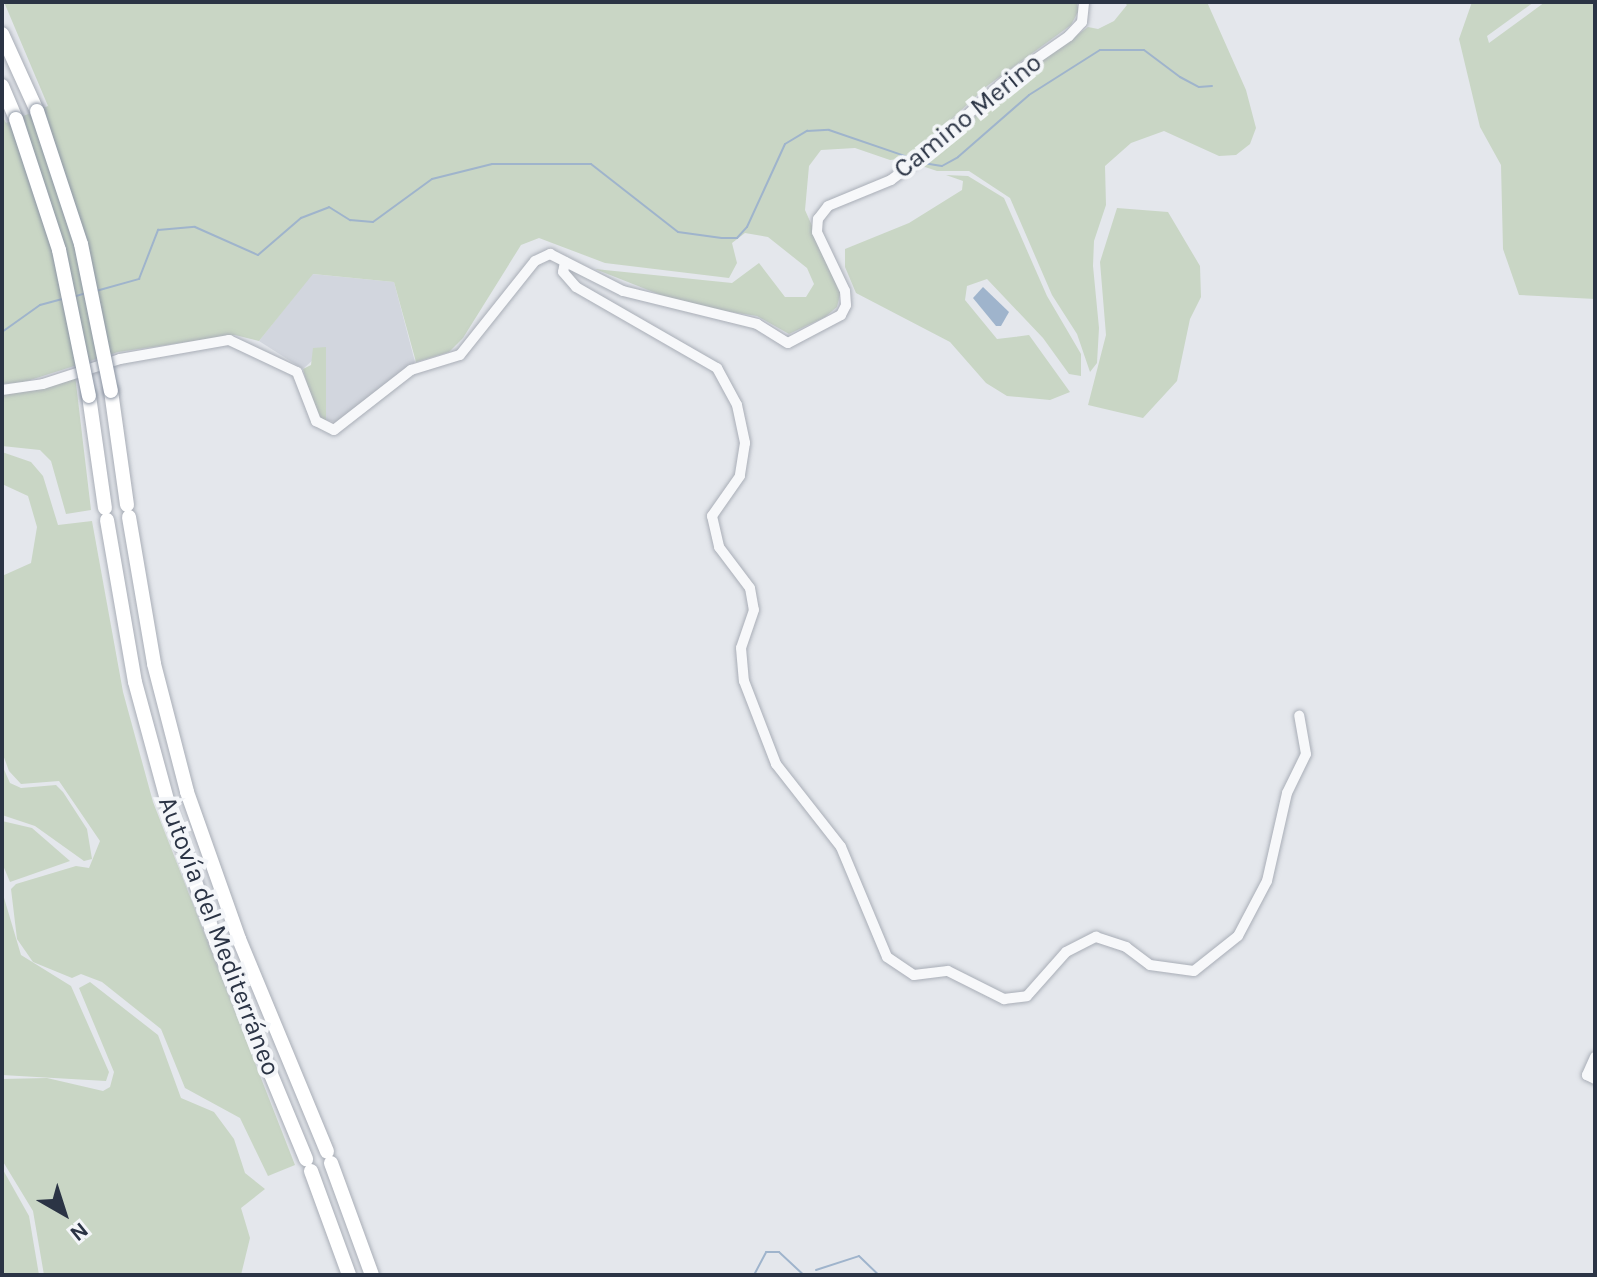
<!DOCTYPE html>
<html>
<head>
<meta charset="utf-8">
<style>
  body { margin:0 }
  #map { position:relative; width:1597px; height:1277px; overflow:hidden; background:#e4e7ec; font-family:Karla,sans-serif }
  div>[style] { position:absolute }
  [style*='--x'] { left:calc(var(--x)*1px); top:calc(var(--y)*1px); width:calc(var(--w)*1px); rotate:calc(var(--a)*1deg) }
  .built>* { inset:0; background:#d2d6de }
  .green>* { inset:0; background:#c9d6c5 }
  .water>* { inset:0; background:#9fb4cc }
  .stream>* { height:2px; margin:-1px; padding:0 1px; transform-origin:1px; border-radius:1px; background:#9fb4cc }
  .roads { filter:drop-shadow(0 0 2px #a9aeb7) drop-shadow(0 0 2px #a9aeb7) }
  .minor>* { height:10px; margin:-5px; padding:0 5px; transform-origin:5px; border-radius:5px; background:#f7f8fa }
  .highway>* { height:14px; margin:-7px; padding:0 7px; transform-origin:7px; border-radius:7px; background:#fff }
  .bridges { filter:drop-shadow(0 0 2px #8b94a3) drop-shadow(0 0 2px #8b94a3) }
  .highway-bridge>* { height:14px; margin:-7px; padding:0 7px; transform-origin:7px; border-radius:7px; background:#fff }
  span { translate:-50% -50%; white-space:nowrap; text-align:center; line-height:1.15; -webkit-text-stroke:8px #f4f6f9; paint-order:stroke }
  .street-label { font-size:26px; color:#2b3445 }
  .frame { position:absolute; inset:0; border:4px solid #2b3445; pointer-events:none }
  .north { position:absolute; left:24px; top:1173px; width:80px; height:80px; -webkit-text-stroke:6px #f4f6f9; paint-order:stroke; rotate:141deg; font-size:22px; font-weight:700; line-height:32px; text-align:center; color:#2b3445 }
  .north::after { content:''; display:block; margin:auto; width:28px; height:36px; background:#2b3445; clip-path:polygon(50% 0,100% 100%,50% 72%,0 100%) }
</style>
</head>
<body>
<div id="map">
  <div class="built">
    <div style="clip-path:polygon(312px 274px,394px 282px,415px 362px,336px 422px,326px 420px,326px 348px,303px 369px,259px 341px)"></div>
  </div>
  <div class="green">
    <div style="clip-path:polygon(4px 2px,1076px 2px,1079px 10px,1071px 25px,987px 86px,910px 158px,890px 160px,855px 148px,821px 150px,809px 166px,805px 210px,841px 291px,837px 307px,825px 317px,789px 334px,757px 316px,686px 305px,595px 269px,732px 283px,759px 263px,785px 297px,806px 297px,814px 284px,807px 268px,768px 237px,745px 233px,732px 243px,737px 263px,729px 278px,605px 263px,539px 238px,521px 245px,463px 338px,449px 352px,416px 362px,394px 282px,313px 274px,259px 341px,235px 335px,118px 352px,24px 382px,2px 384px,2px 115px,6px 123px,48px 106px)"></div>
    <div style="clip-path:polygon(1124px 2px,1207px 2px,1246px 90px,1256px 128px,1250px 144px,1236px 155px,1219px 156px,1164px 131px,1131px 143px,1105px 166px,1106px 205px,1094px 241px,1093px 266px,1099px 328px,1097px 363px,1090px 372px,1077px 334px,1052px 295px,1010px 198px,969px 171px,937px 171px,919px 165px,1022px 75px,1088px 27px,1098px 29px,1114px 21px,1127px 5px)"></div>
    <div style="clip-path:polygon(1472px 2px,1534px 2px,1487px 36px,1489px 43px,1545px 2px,1595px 2px,1595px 299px,1519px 295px,1503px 249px,1501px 165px,1480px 127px,1459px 39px)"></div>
    <div style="clip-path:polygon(946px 175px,968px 176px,1004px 198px,1047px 296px,1081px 354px,1081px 376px,1069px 374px,1043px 338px,987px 279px,967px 286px,965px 300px,997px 339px,1029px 335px,1070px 392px,1050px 400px,1007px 396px,986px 383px,950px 342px,856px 293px,845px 267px,845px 249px,909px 223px,962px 190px,963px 181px)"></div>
    <div style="clip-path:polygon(1117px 208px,1168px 212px,1200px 266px,1201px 297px,1190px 319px,1177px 381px,1143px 418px,1088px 405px,1106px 335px,1100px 262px)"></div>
    <div style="clip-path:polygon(326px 347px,326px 420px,324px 420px,315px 413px,303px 369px,311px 365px,313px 348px)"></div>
    <div style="clip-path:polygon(75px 375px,91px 510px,66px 514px,51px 461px,40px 450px,2px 446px,2px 393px,37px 390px)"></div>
    <div style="clip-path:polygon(2px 452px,31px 462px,43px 476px,58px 525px,92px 521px,123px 692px,153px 802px,295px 1165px,268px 1176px,240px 1118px,185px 1088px,161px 1029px,102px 982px,81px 974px,72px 978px,33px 962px,17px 939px,11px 889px,16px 884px,76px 866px,89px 868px,100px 841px,59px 781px,21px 784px,9px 771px,2px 752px,2px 576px,31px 563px,37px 527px,28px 496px,2px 484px)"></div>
    <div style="clip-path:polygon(2px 765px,10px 783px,21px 788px,56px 785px,63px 792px,87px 829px,92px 859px,84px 861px,35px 826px,2px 815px)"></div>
    <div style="clip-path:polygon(2px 821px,32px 828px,70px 861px,10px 882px,2px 863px)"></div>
    <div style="clip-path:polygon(2px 891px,21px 955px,71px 986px,109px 1072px,106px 1081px,2px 1075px)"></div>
    <div style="clip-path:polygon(90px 982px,158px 1035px,181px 1098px,214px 1112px,234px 1139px,245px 1173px,265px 1189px,241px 1208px,250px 1238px,241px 1275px,44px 1275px,33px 1211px,2px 1160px,2px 1079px,47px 1078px,103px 1091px,110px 1087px,114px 1072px,79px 988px)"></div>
    <div style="clip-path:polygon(2px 1168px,29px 1216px,39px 1275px,2px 1275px)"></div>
  </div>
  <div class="water">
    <div style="clip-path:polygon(983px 287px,1009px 312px,1001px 326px,996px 326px,973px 298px)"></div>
  </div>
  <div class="stream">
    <div style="--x:923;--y:163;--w:19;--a:9"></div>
    <div style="--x:942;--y:166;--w:18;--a:-29"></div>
    <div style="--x:958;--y:157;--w:94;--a:-41.1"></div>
    <div style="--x:1029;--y:95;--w:84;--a:-32.4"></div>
    <div style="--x:1100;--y:50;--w:44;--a:0"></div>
    <div style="--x:1144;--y:50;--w:45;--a:36.9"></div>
    <div style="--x:1180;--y:77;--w:21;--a:28"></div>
    <div style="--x:1199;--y:87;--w:13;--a:-4"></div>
    <div style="--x:96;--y:291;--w:45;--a:-15.6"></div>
    <div style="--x:139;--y:279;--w:53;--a:-68.8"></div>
    <div style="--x:158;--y:230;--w:37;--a:-5"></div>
    <div style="--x:195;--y:227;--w:69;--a:24"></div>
    <div style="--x:258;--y:255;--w:57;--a:-40.7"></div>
    <div style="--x:301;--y:218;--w:30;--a:-21"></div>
    <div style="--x:329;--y:207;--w:25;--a:32"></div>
    <div style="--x:350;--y:220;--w:23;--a:5"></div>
    <div style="--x:373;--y:222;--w:73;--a:-36.1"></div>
    <div style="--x:432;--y:179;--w:62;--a:-14"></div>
    <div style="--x:492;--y:164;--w:99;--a:0"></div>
    <div style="--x:591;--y:164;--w:110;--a:38"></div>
    <div style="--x:678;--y:232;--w:44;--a:7.8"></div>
    <div style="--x:722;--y:238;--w:15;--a:0"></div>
    <div style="--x:737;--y:238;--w:15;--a:-48"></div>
    <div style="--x:747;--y:227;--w:91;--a:-65.4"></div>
    <div style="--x:785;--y:144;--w:26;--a:-31"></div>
    <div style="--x:807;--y:131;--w:22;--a:-3"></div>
    <div style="--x:829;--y:130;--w:83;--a:18.9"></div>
    <div style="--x:73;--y:297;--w:14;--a:-17"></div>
    <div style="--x:2;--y:332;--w:47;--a:-35.4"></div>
    <div style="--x:40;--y:305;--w:24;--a:-15"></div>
    <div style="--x:816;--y:1270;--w:45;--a:-18"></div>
    <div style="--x:859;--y:1256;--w:28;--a:44"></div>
    <div style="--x:754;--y:1275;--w:26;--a:-62"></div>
    <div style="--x:766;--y:1252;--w:13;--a:0"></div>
    <div style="--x:779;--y:1252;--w:33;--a:43"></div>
  </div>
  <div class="roads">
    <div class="minor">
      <div style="--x:565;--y:262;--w:10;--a:101"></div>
      <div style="--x:563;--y:272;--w:20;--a:49"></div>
      <div style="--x:576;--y:287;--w:163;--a:29.9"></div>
      <div style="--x:717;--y:368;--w:42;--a:61.6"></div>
      <div style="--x:737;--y:405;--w:39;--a:78"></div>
      <div style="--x:745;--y:443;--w:33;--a:99"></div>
      <div style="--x:740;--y:476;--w:49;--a:125"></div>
      <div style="--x:712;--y:516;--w:32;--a:77"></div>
      <div style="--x:719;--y:547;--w:51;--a:52.9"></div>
      <div style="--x:750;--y:588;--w:22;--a:80"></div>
      <div style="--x:754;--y:610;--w:40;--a:108.9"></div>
      <div style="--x:741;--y:648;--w:33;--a:85"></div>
      <div style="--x:744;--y:681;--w:89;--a:68.9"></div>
      <div style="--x:776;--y:764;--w:105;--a:51.9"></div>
      <div style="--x:841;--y:847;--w:119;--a:67.3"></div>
      <div style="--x:887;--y:957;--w:32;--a:34"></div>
      <div style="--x:914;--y:975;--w:34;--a:-7"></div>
      <div style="--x:948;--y:971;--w:63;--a:26.6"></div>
      <div style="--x:1004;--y:999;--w:23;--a:-7"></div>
      <div style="--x:1027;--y:996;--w:59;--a:-48.4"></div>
      <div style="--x:1066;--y:952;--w:34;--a:-27"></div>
      <div style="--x:1096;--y:937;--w:32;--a:18"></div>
      <div style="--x:1126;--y:947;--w:30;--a:37"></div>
      <div style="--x:1150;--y:965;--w:44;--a:7.8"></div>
      <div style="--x:1194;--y:971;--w:56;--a:-38.5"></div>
      <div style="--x:1238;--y:936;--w:62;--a:-62.2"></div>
      <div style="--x:1267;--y:881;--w:90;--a:-77.2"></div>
      <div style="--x:1287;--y:793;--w:43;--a:-64"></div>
      <div style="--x:1306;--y:754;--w:39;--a:-100"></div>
      <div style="--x:2;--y:390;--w:41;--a:-8.3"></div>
      <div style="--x:43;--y:384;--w:81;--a:-18"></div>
      <div style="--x:120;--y:359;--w:111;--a:-9.9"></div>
      <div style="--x:229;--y:340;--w:75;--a:25.2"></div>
      <div style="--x:297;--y:372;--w:53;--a:68.8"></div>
      <div style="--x:316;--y:421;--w:20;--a:27"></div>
      <div style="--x:334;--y:430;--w:98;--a:-37.9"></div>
      <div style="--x:411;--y:370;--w:51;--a:-17"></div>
      <div style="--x:460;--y:355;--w:120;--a:-51.4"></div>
      <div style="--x:535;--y:261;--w:17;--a:-25"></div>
      <div style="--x:550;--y:254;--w:82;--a:26.9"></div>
      <div style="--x:623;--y:291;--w:138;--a:13.8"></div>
      <div style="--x:757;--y:324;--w:36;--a:32"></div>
      <div style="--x:788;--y:343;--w:60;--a:-27.8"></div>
      <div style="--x:841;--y:315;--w:11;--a:-63"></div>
      <div style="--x:846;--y:305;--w:14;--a:-94"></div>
      <div style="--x:845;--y:291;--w:65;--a:-115.4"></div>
      <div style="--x:817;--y:232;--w:13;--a:-86"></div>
      <div style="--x:818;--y:219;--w:16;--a:-52"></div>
      <div style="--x:828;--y:206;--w:68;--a:-22.4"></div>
      <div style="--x:891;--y:180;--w:35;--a:-37"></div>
      <div style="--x:919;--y:159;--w:119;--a:-42.3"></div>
      <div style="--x:1007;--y:79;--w:75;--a:-34.7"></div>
      <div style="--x:1069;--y:36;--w:19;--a:-47"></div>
      <div style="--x:1082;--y:22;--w:20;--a:-84"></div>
      <div style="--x:1595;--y:1057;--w:20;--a:114"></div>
      <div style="--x:1587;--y:1075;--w:9;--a:27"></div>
    </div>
    <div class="highway">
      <div style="--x:2;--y:34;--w:85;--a:65.6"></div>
      <div style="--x:2;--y:86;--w:36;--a:67"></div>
      <div style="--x:111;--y:391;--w:115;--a:82"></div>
      <div style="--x:89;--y:396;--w:113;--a:81.9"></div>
      <div style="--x:129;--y:517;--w:149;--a:80.3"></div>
      <div style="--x:154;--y:664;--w:132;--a:75.5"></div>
      <div style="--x:187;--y:792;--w:156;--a:70.5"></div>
      <div style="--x:239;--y:939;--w:230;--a:67.5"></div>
      <div style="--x:107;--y:520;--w:164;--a:80.2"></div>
      <div style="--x:135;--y:682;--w:130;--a:74.8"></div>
      <div style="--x:169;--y:807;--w:145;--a:70.7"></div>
      <div style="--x:217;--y:944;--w:233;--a:67.5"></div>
      <div style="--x:331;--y:1163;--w:119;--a:69.9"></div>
      <div style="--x:311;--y:1171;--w:111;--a:69.9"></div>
    </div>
  </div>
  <div class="bridges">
    <div class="highway-bridge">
      <div style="--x:37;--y:111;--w:140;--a:71.7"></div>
      <div style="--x:81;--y:244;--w:150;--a:78.5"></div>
      <div style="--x:16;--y:119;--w:138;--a:71.8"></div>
      <div style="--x:59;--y:250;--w:149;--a:78.4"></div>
    </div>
  </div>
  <div class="street-label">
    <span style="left:968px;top:116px;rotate:-39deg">Camino Merino</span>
    <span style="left:219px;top:936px;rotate:69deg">Autovía del Mediterráneo</span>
  </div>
  <div class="frame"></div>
  <div class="north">N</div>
</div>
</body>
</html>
